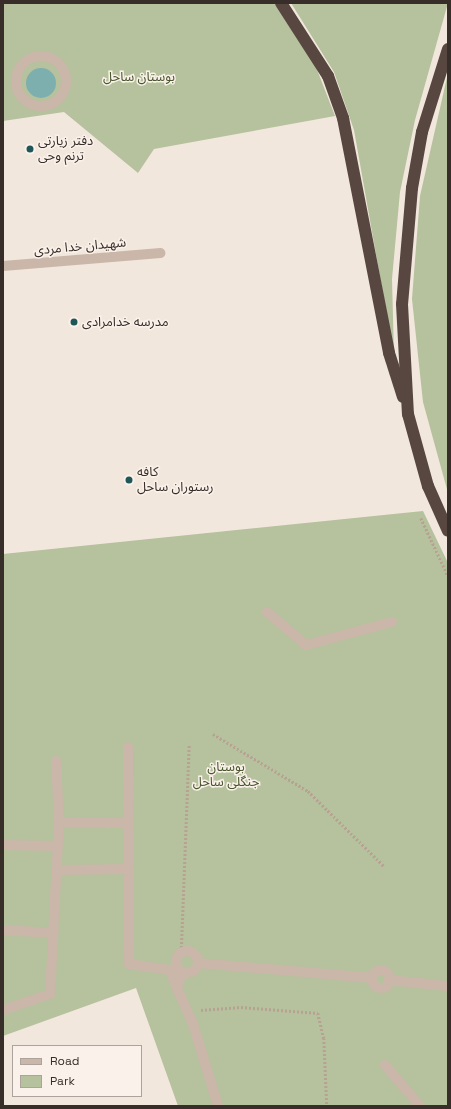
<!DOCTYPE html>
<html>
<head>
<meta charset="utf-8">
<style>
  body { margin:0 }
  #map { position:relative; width:451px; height:1109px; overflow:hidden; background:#f2e7dd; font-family:"Space Grotesk","Noto Sans Arabic",sans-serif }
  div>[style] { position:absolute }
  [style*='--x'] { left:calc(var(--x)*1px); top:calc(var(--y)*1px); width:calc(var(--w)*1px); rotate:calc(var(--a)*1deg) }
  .green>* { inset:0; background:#b6c19d }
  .water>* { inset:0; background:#7dafaf }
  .round { border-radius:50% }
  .path>* { height:2.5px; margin-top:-1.25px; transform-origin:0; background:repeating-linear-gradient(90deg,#b6a193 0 2px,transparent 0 4px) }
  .minor>* { height:10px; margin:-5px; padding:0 5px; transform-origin:5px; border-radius:5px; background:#cab7a9 }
  .minor>.ring { margin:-5px; padding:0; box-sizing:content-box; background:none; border:10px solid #cab7a9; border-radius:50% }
  .highway>* { height:12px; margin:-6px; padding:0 6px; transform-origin:6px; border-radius:6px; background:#584740 }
  .dots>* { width:11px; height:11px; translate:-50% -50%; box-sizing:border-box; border:2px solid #faf2ea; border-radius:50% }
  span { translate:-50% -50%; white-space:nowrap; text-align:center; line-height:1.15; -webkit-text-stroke:3px #faf2ea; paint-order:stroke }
  .park-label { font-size:13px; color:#48552d }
  .poi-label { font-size:13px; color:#372d29 }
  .left { translate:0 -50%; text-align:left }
  .street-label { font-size:13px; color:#372d29 }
  .frame { position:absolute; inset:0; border:4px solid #372d29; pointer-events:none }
  .legend { position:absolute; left:12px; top:1045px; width:130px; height:52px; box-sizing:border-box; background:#faf2ea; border:1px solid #aca39d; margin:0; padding:5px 7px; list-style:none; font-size:12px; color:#372d29 }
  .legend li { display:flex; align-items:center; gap:8px; height:20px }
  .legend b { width:20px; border:1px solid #aca39d }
</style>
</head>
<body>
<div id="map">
  <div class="green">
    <div style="clip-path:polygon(3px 3px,274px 3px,316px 67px,335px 116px,154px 149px,138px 173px,64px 112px,3px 121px)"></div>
    <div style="clip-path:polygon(291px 3px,448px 3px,415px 120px,400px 192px,392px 279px,394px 356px,354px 130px,334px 72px)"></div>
    <div style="clip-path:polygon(448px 73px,448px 493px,423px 402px,412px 299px,420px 196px)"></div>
    <div style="clip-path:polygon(423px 511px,448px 563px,448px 1106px,178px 1106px,136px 988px,3px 1036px,3px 554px)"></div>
  </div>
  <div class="water">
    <div class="round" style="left:26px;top:68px;width:30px;height:30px"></div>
  </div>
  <div class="path">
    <div style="--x:421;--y:518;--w:64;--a:65"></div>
    <div style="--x:213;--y:734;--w:111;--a:31"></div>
    <div style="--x:308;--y:791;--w:107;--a:44.6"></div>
    <div style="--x:181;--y:952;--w:208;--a:-87.8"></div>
    <div style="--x:201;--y:1010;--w:40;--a:-4.3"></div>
    <div style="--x:241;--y:1007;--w:77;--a:4.5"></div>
    <div style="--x:318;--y:1013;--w:26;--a:77"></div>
    <div style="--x:324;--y:1038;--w:68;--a:87.5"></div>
  </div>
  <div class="minor">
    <div class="ring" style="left:16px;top:56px;width:40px;height:40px"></div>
    <div style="--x:3;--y:266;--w:158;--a:-4.7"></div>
    <div style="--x:267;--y:612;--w:51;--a:40.2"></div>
    <div style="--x:306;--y:645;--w:89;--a:-15"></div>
    <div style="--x:128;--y:747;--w:217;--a:89.7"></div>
    <div style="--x:129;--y:964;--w:41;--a:8.3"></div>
    <div style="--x:170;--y:970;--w:19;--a:69"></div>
    <div style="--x:59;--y:822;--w:69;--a:0.8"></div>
    <div style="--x:3;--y:845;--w:55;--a:1"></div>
    <div style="--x:57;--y:870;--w:72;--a:-0.8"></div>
    <div style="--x:3;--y:930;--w:51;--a:3.4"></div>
    <div class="ring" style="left:176px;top:951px;width:12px;height:12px"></div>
    <div style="--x:198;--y:963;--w:175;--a:4.9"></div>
    <div class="ring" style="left:372px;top:970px;width:8px;height:8px"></div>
    <div style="--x:183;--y:972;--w:17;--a:111"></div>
    <div style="--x:177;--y:988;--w:39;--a:66"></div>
    <div style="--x:193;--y:1024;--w:86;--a:73"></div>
    <div style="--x:389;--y:980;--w:59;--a:5.8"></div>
    <div style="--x:3;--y:1010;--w:50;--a:-18.8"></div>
    <div style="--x:50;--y:994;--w:172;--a:-87"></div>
    <div style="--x:59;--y:822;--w:61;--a:-92.8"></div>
    <div style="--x:385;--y:1065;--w:54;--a:49.5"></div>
  </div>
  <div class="highway">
    <div style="--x:281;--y:3;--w:87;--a:57.2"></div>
    <div style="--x:328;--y:76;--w:45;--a:70.3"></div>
    <div style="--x:343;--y:118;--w:239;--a:78.9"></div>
    <div style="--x:389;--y:353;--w:46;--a:72.3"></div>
    <div style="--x:448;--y:49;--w:87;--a:107.4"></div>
    <div style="--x:422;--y:132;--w:57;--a:100.1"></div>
    <div style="--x:412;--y:188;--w:116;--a:94.9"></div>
    <div style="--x:402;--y:304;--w:110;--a:86.9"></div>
    <div style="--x:408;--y:414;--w:75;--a:74.5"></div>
    <div style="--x:428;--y:486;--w:49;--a:66"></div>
  </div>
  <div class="dots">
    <div style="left:30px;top:149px;background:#1f5758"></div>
    <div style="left:74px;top:322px;background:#1f5758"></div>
    <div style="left:129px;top:480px;background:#1f5758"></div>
  </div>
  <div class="park-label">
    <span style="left:139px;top:77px">بوستان ساحل</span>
    <span style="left:226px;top:775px">بوستان<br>جنگلی ساحل</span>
  </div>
  <div class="poi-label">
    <span class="left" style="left:38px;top:149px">دفتر زیارتی<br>ترنم وحی</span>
    <span class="left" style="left:82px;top:322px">مدرسه خدامرادی</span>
    <span class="left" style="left:137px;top:480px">کافه<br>رستوران ساحل</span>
  </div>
  <div class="street-label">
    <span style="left:80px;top:247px;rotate:-5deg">شهیدان خدا مردی</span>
  </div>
  <div class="frame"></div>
  <ul class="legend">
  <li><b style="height:5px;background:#cab7a9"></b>Road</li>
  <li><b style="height:11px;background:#b6c19d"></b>Park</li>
  </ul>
</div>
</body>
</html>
